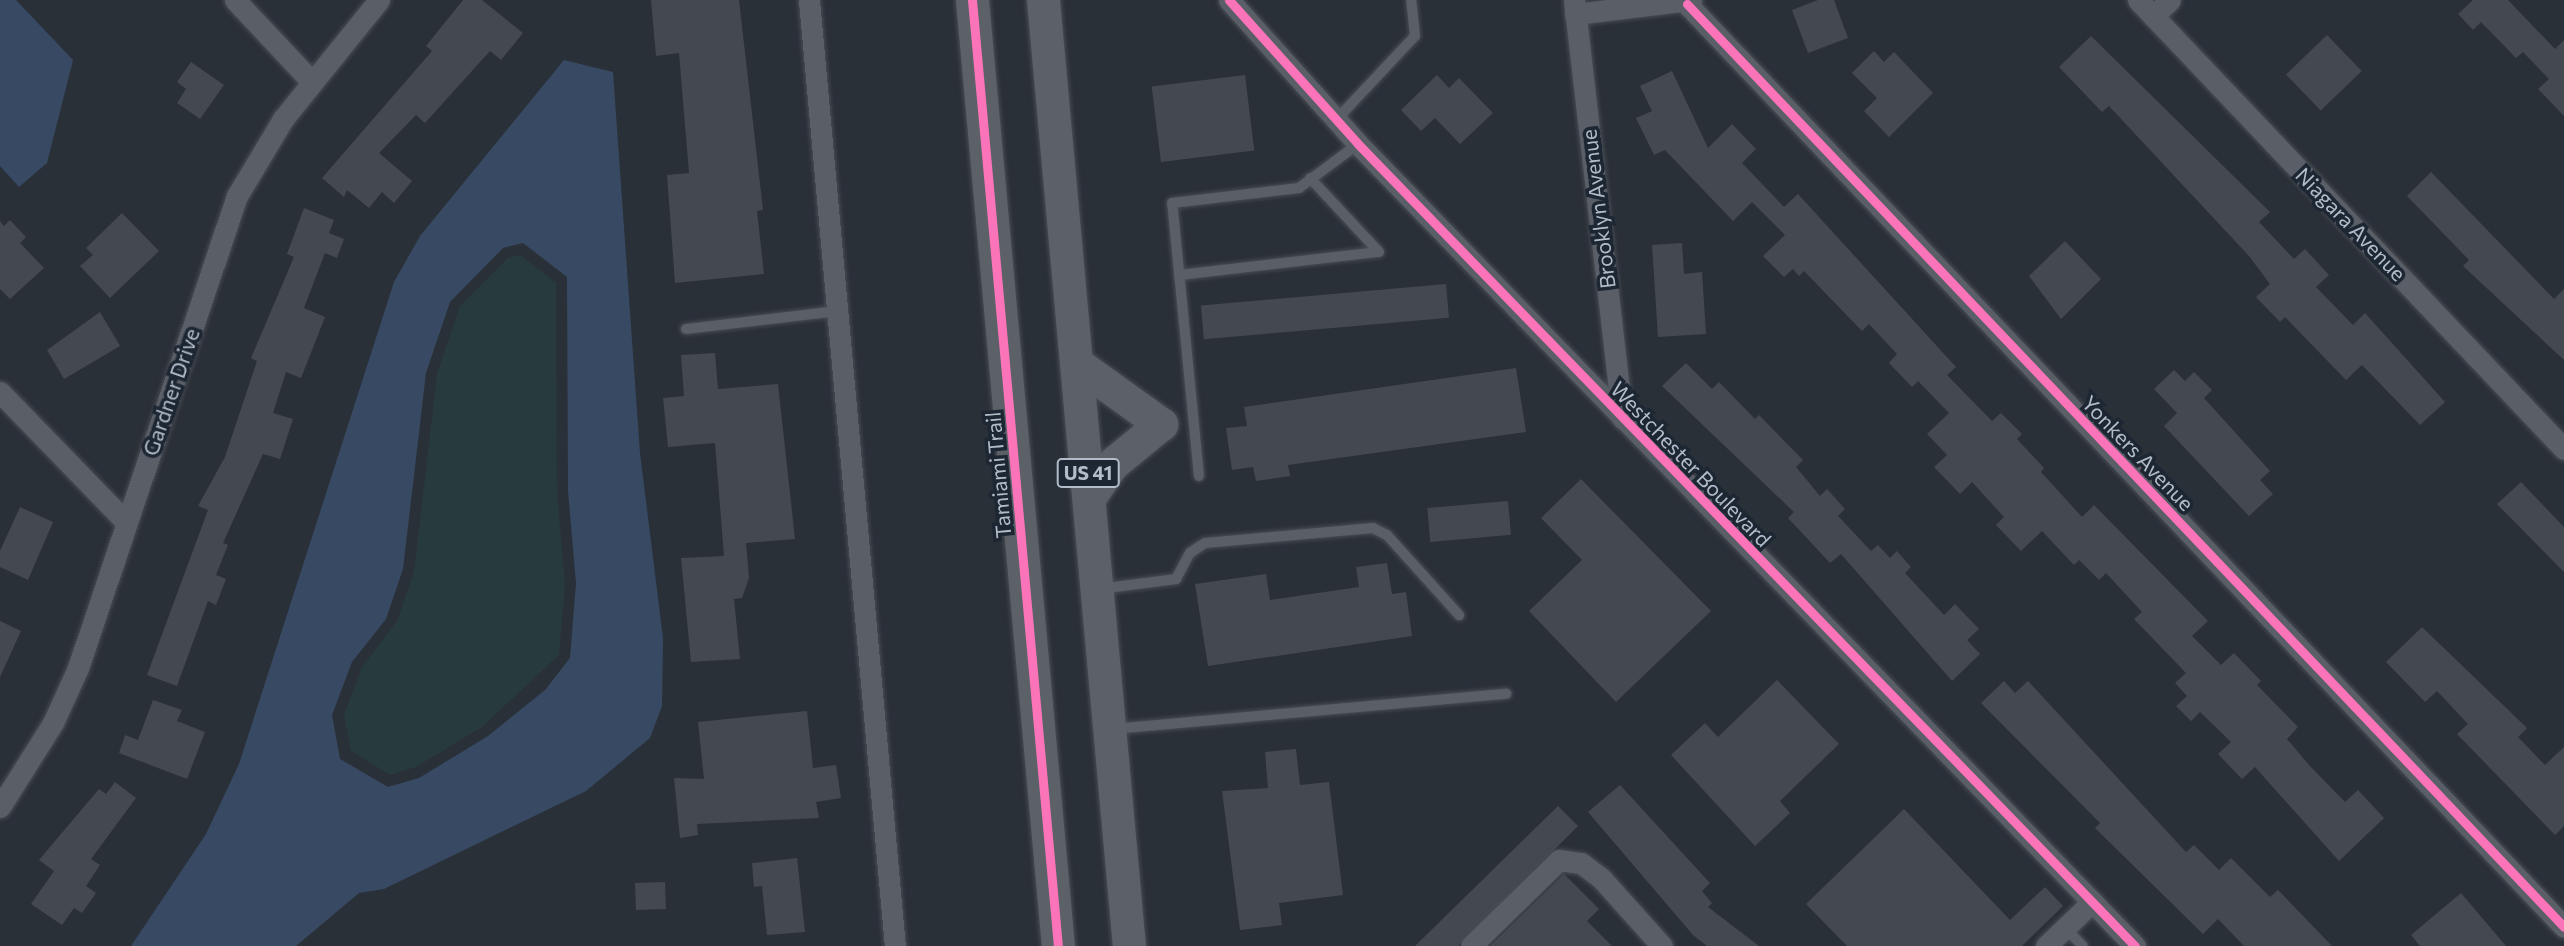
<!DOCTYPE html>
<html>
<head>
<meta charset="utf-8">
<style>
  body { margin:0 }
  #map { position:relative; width:2564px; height:946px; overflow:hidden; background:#2a3038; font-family:Commissioner,sans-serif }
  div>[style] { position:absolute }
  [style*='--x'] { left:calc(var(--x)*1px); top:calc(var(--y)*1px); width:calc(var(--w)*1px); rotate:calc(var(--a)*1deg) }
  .green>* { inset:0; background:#273a3e }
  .water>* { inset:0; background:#384963 }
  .building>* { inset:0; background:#444950; transform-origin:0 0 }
  .roads { filter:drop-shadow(0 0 2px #484c53) drop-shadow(0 0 2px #484c53) }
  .lane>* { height:10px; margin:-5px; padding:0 5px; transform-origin:5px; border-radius:5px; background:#5a5e66 }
  .street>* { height:21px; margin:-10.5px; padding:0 10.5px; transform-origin:10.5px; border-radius:10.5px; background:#5a5e66 }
  .primary>* { height:33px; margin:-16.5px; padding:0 16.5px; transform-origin:16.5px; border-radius:16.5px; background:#5c6168 }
  .cycleway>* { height:9px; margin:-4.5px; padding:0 4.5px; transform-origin:4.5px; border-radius:4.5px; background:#fb73b8 }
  span { translate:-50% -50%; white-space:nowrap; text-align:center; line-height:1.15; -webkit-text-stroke:7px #1d2633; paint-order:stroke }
  .shield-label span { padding:2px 5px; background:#1d2633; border:2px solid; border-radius:5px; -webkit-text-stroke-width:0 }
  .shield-label { font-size:19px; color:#b4bcc9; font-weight:700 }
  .street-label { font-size:21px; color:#b4bcc9 }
</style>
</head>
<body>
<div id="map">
  <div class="green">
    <div style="clip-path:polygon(520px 255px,556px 283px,557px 492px,565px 584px,559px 655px,482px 727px,416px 767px,390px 775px,351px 751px,344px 715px,362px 667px,397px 621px,414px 572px,437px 374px,460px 306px,508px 258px)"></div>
  </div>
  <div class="water">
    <div style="clip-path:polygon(0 0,16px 0,73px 60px,47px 163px,19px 187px,0 166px)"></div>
    <div style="clip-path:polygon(evenodd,564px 60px,613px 72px,640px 453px,663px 638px,662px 706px,650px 738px,586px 791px,384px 889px,359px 893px,296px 946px,131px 946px,206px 834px,239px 764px,394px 282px,420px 236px,564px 60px,523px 243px,567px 277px,568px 491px,576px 583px,570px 658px,545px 690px,488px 736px,419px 778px,388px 787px,340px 759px,332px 715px,352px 662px,386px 619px,403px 569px,426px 373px,450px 302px,503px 248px,523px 243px)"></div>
  </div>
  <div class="building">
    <div style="clip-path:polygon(463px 0,482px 0,523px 33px,501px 60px,490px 51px,425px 123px,416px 115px,379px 153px,412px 181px,394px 203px,382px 192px,369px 208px,347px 190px,344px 197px,322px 178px,432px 51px,426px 46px)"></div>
    <div style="clip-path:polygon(651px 0,739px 0,763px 210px,757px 211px,764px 274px,675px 283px,667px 175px,689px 173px,679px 53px,656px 56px)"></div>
    <div style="clip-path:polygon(1818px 0,1834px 0,1848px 38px,1808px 53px,1792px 10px)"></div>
    <div style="clip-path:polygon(2473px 0,2508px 0,2555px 49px,2564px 40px,2564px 116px,2538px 89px,2549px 79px,2523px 52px,2516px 58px,2481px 22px,2473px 30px,2458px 14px)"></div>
    <div style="left:2327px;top:35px;width:50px;height:57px;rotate:46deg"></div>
    <div style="clip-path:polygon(2091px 36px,2270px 212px,2259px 222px,2294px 259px,2305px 249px,2329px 275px,2316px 287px,2353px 325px,2365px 313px,2445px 402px,2420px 425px,2362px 365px,2346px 380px,2285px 317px,2280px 322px,2256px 297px,2270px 284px,2249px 256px,2109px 106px,2102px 112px,2059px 67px)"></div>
    <div style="clip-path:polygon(1874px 51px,1884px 62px,1894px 52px,1933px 93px,1889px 137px,1864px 111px,1877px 98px,1852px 73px)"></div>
    <div style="clip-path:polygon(191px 62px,224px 85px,200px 119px,177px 103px,186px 89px,177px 82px)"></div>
    <div style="clip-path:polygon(1672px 71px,1708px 148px,1732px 124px,1756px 149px,1742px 163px,1784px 207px,1798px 194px,1956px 367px,1947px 375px,1992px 421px,2001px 413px,2022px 434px,2017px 439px,2044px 468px,2041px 472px,2082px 517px,2094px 505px,2208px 621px,2192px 636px,2221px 665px,2234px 653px,2261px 681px,2257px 685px,2298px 727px,2287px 739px,2309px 765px,2345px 802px,2358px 790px,2384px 818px,2339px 861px,2255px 767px,2242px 779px,2218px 754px,2231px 742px,2200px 712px,2191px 721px,2176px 706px,2187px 696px,2175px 683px,2186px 673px,2134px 619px,2142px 612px,2106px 573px,2099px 580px,2079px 560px,2074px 565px,2042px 531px,2021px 551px,1996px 525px,2004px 517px,1972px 482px,1960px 494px,1934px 467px,1947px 455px,1927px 434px,1949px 413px,1918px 381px,1912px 387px,1889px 363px,1897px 354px,1869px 324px,1862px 331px,1804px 271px,1799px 276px,1793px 269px,1784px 277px,1763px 256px,1785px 235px,1752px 202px,1733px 221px,1665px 150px,1654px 155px,1636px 118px,1652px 111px,1640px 86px)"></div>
    <div style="left:1245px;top:75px;width:76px;height:94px;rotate:83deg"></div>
    <div style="clip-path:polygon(1437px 75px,1449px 88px,1459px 78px,1493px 113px,1460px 144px,1435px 118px,1421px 131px,1401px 110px)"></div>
    <div style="clip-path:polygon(2431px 172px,2554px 299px,2564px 289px,2564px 360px,2463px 266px,2469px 260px,2407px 196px)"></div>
    <div style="clip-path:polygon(304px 208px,334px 220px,329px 233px,344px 239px,337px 258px,325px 253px,304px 308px,325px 317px,301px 378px,286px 372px,273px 413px,293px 419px,280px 459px,263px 454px,223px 543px,228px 545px,216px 575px,226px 579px,216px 605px,208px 601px,177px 686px,147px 675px,208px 510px,198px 506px,225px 457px,257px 361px,251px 358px,294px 257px,287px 254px)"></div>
    <div style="clip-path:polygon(122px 213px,159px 251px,110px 298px,80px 266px,93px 255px,86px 248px)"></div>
    <div style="clip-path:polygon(10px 220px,26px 237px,20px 243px,44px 268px,10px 299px,0 289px,0 221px,4px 226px)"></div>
    <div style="clip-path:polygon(2065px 241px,2101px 279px,2061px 319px,2029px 276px)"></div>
    <div style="clip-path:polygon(1682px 243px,1684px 274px,1702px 272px,1706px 334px,1658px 337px,1652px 245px)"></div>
    <div style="left:1446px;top:284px;width:34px;height:246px;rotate:85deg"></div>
    <div style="clip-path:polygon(100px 312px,120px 346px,64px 379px,47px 350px)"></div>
    <div style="clip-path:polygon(715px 353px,718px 389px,778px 384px,795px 539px,746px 543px,749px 578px,742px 598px,734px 599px,740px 659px,691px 662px,681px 558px,724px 556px,715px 443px,668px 447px,663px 398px,684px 396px,681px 355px)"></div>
    <div style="clip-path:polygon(1686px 363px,1712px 389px,1719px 382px,1755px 419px,1759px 415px,1803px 460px,1796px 467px,1820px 496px,1827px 489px,1845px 509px,1838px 516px,1871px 551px,1878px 545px,1890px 558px,1897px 551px,1911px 567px,1905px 573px,1944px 615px,1955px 604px,1979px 629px,1967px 640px,1980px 654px,1952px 681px,1841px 554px,1830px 563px,1788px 518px,1794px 512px,1662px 386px)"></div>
    <div style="clip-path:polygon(1516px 368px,1526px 432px,1288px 465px,1290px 476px,1256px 481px,1253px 467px,1232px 470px,1226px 428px,1247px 426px,1244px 407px)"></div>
    <div style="clip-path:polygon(2174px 370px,2185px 381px,2194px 372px,2212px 390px,2204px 398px,2270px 471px,2260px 480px,2273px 494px,2249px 516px,2164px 426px,2177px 413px,2154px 389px)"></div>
    <div style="clip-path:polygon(1581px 479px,1711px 611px,1616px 702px,1529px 611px,1582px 560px,1541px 518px)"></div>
    <div style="clip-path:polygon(2521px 482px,2564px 527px,2564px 572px,2497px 504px)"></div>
    <div style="left:1508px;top:501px;width:34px;height:81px;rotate:85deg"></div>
    <div style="clip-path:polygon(20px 507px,53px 522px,28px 580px,0 567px,0 551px)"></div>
    <div style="clip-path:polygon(1387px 563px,1392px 594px,1406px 592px,1412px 636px,1208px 666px,1195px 584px,1266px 574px,1270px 600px,1359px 587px,1356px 567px)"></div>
    <div style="clip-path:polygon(0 621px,21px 631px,0 677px)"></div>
    <div style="clip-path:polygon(2422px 627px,2527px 728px,2518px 737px,2545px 765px,2564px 747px,2564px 826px,2555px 835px,2457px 734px,2468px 724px,2437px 691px,2425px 702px,2386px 662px)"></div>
    <div style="clip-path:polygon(1777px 680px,1839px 744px,1780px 801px,1790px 813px,1755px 846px,1671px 755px,1705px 723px,1718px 737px)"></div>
    <div style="clip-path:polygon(2004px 681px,2015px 693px,2028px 681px,2186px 852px,2194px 845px,2219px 870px,2231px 858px,2270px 897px,2278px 890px,2332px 946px,2244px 946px,2218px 919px,2203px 934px,2095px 828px,2100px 823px,1981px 703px)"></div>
    <div style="clip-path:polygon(153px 700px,182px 710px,177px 721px,205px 732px,187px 779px,119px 753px,125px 735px,138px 740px)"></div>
    <div style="clip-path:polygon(807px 711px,813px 768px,836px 765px,841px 798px,816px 802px,819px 818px,697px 824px,698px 835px,680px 838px,674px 778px,704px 779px,698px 722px)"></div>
    <div style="clip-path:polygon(1296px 749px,1300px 785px,1329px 782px,1343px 895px,1279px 903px,1282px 925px,1240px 930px,1222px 791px,1268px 788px,1265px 752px)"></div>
    <div style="clip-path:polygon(115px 782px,136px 798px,91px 859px,100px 865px,86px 886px,96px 893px,82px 913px,74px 908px,62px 925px,31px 904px,54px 871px,39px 860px,99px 789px,106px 794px)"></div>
    <div style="clip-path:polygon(1620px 785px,1710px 883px,1702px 891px,1712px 903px,1708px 907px,1759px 946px,1707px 946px,1693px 935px,1588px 812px)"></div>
    <div style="clip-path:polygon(1558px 806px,1578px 826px,1458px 946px,1415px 946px)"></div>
    <div style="clip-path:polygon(1904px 809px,2010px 920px,2045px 887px,2063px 906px,2022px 946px,1847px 946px,1806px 904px)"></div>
    <div style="clip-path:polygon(797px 858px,805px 932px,767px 935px,762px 886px,754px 887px,752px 863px)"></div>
    <div style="clip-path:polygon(1564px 874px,1599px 909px,1587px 921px,1612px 946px,1490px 946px)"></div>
    <div style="left:665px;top:882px;width:27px;height:30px;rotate:88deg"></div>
    <div style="clip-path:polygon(2461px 893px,2506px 946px,2420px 946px,2411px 935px)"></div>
  </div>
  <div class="roads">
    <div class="lane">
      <div style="--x:1337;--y:119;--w:114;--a:-46.8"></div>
      <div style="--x:1415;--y:36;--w:36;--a:-96"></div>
      <div style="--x:1179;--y:275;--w:201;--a:-6.6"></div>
      <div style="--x:1379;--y:252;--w:101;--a:-133"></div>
      <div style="--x:686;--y:329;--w:152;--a:-6.8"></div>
      <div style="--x:1199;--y:476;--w:274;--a:-95.6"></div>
      <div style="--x:1172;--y:203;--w:128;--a:-6.7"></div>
      <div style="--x:1299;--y:188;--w:74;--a:-36.7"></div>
      <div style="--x:1099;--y:589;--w:78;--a:-7.4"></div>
      <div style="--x:1176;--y:579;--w:30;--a:-62"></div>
      <div style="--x:1190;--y:553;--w:18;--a:-34"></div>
      <div style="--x:1205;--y:543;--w:169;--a:-5.1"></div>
      <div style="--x:1373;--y:528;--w:16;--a:27"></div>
      <div style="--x:1387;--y:535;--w:108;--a:48"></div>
      <div style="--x:1112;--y:729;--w:396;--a:-5.1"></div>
      <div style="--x:2065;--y:928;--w:25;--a:45"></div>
    </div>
    <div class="street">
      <div style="--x:235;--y:0;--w:112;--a:46.8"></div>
      <div style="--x:809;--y:0;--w:950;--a:84.81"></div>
      <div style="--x:1229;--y:0;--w:193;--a:48.1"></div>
      <div style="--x:1358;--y:144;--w:1117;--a:45.91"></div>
      <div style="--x:1574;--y:0;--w:421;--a:83.4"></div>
      <div style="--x:2138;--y:0;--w:619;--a:46.51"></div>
      <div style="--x:1687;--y:4;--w:1273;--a:46.46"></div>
      <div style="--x:1575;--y:14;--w:117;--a:-6.9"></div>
      <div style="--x:2153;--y:16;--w:23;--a:-43"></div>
      <div style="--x:0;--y:392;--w:182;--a:45.9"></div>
      <div style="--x:0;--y:807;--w:99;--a:-57.8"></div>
      <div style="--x:53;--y:723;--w:60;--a:-65.6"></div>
      <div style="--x:78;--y:668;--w:498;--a:-71.4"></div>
      <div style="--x:237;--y:196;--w:90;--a:-59.1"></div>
      <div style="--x:283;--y:119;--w:153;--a:-51.1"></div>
      <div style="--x:1471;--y:946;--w:123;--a:-44.3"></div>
      <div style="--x:1559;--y:860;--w:22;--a:8"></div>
      <div style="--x:1581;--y:863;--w:26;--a:37"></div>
      <div style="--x:1602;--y:879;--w:90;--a:48.2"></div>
      <div style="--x:2046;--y:946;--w:64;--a:-43.7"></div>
    </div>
    <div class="primary">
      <div style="--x:972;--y:0;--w:950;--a:84.81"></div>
      <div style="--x:1043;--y:0;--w:950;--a:84.81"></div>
      <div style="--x:1076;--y:363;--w:105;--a:35.7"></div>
      <div style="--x:1091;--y:495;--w:36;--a:-56"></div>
      <div style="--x:1111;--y:465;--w:65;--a:-39.4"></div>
    </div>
  </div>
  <div class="cycleway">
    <div style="--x:972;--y:0;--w:950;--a:84.81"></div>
    <div style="--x:1229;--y:0;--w:193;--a:48.1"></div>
    <div style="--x:1358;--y:144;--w:1117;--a:45.91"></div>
    <div style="--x:1687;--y:4;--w:1273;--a:46.46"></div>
  </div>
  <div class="shield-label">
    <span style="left:1088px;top:473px">US 41</span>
  </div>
  <div class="street-label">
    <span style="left:1598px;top:209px;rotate:-97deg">Brooklyn Avenue</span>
    <span style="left:2351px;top:224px;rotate:46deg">Niagara Avenue</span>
    <span style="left:171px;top:392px;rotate:-71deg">Gardner Drive</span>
    <span style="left:2138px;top:453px;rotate:46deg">Yonkers Avenue</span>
    <span style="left:1691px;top:464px;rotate:46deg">Westchester Boulevard</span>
    <span style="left:998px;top:475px;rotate:-95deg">Tamiami Trail</span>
  </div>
</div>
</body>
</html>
